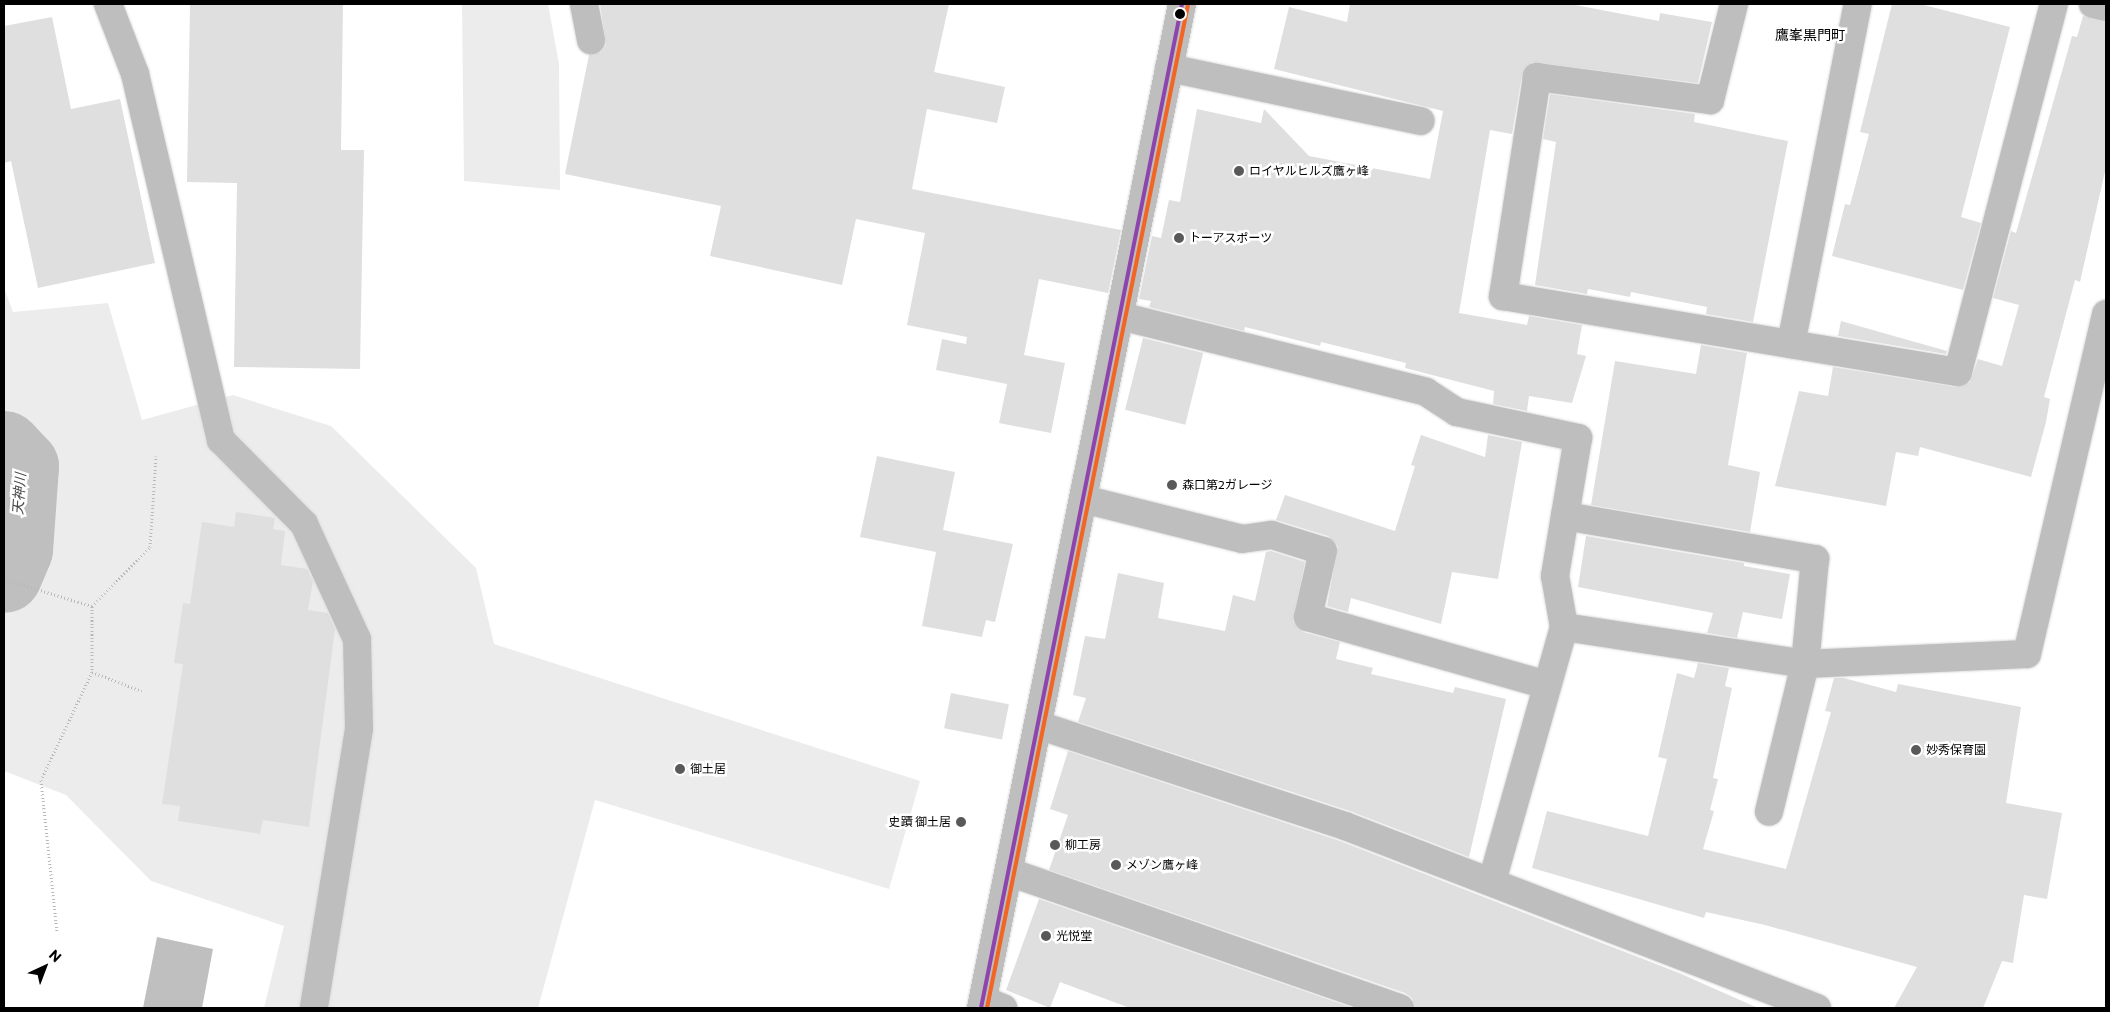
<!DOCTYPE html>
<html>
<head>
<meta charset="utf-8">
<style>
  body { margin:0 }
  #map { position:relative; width:2110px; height:1012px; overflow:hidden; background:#fff; font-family:Commissioner,"Noto Sans JP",sans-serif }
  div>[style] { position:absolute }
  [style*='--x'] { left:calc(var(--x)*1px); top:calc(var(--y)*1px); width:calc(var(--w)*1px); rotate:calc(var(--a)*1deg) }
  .green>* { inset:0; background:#ececec }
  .water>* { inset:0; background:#bfbfbf }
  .river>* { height:75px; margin:-37.5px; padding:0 37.5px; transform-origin:37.5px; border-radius:37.5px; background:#bfbfbf }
  .building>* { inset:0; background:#dfdfdf; transform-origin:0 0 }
  .path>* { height:3px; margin-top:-1.5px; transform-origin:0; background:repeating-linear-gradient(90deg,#b9b9b9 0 1px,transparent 0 3.5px) }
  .roads { filter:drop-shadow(0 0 1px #dbdbdb) drop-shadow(0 0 1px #dbdbdb) }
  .minor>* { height:28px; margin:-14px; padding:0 14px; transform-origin:14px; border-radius:14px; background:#bebebe }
  .major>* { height:28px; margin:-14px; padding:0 14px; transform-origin:14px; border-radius:14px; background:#bebebe }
  .bus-1>* { height:4px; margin:-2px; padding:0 2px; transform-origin:2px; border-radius:2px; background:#8e44ad }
  .bus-2>* { height:4px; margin:-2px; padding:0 2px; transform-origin:2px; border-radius:2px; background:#f26522 }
  .dots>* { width:14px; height:14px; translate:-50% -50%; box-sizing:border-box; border:2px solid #fff; border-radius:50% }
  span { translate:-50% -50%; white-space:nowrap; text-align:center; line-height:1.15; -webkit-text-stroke:5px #fff; paint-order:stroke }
  .poi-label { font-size:12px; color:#000 }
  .left { translate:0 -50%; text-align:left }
  .right { translate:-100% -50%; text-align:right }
  .neighbourhood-label { font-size:14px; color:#000 }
  .water-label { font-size:14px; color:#444; font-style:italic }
  .frame { position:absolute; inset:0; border:5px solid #000; pointer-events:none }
  .north { position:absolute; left:20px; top:942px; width:50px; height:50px; -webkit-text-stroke:4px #fff; paint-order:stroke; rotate:43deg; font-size:14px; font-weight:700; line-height:20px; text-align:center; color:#000 }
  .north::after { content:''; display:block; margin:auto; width:18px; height:22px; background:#000; clip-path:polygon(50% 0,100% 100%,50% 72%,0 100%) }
</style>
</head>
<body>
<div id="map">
  <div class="green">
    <div style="clip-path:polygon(462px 4px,548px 4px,559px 64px,560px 190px,464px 181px)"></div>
    <div style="clip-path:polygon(4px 288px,13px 312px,108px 303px,142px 420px,233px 395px,331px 426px,476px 568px,494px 644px,920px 781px,889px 889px,595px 800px,538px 1008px,264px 1008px,284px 926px,151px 881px,66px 795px,4px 771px)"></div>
  </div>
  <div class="water">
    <div style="clip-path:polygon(157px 937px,213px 949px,202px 1008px,143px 1008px)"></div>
  </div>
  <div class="river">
    <div style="--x:4;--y:448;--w:25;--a:47"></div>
    <div style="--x:21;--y:466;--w:83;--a:94.1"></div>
    <div style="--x:15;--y:549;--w:28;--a:113"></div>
  </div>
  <div class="building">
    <div style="clip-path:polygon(190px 4px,343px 4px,341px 150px,364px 150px,360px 369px,234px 367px,237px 183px,187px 182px)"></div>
    <div style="clip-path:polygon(600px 4px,949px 4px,934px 72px,1005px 87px,997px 123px,927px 109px,912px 189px,1121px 230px,1108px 293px,1039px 279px,1024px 355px,1065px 363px,1051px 433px,999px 423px,1007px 384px,936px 370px,942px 339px,966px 344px,967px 337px,907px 325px,925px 233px,856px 219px,842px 285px,710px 256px,721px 206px,565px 174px,589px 55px,601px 52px,606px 45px)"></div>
    <div style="clip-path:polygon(1350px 4px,1570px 4px,1659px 21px,1660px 13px,1712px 22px,1698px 83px,1532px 62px,1522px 75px,1512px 134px,1490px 130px,1459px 313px,1527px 325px,1529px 316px,1582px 325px,1577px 354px,1586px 356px,1572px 403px,1529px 396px,1527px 411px,1493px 404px,1494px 391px,1405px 368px,1406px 363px,1321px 342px,1320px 346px,1245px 327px,1244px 331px,1149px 307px,1151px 301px,1139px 299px,1152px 236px,1161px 238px,1169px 200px,1180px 202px,1197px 109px,1261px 123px,1264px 109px,1309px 156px,1430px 179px,1443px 111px,1274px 69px,1289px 7px,1347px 22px)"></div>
    <div style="clip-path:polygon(1892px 4px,1920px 4px,2010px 27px,1961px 217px,1981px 223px,1963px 290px,1832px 256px,1845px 204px,1850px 205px,1869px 134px,1860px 132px)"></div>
    <div style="clip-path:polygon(2083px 16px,2106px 22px,2106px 167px,2080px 282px,2075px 280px,2044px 397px,2050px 399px,2046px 422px,2031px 477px,1920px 447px,1918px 456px,1896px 452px,1886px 506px,1775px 486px,1799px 391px,1828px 396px,1833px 367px,1956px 387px,1970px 382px,1978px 359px,2002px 366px,2019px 305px,1993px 298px,2011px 231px,2016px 233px,2072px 36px,2077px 37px)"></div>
    <div style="clip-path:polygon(52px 17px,71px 109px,120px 99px,155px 263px,38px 288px,11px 161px,4px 163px,4px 26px)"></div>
    <div style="clip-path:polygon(1550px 94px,1695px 114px,1694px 122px,1788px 141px,1753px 322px,1706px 314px,1707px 307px,1631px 292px,1630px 297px,1588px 289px,1587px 294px,1535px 285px,1556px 142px,1543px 139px)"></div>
    <div style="clip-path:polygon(1841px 321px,1947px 351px,1946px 354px,1838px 336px)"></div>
    <div style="left:1143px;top:338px;width:62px;height:74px;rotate:14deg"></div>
    <div style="clip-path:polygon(1701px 345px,1747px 353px,1728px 465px,1760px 472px,1750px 532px,1591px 505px,1615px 361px,1696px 374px)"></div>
    <div style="clip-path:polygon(1421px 435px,1485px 457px,1488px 435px,1522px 442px,1498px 579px,1452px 572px,1441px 624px,1351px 598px,1348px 612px,1327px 606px,1338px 546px,1328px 536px,1276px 520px,1285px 495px,1395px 531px,1415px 466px,1411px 465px)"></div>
    <div style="clip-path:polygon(877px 456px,955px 472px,943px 530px,1013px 544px,995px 622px,986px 620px,982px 637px,922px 626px,936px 552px,860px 537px)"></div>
    <div style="clip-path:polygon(236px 512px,275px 518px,273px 529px,285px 531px,281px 565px,307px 569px,313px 581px,308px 610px,328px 613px,335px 629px,309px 827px,263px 820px,260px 834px,178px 821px,180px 806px,162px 804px,183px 664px,174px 663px,183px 603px,190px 604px,202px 522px,234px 527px)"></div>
    <div style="clip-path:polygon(1586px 536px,1744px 563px,1744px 566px,1790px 574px,1782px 619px,1743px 612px,1737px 638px,1707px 633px,1713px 613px,1578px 587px)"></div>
    <div style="clip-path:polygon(1271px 551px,1305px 562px,1293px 622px,1303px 632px,1340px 642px,1336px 659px,1373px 668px,1371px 674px,1453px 693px,1455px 687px,1506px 699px,1469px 857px,1350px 811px,1078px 722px,1086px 698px,1073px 695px,1085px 636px,1105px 639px,1118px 573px,1164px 583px,1158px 618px,1225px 631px,1233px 595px,1255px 601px,1266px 552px)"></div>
    <div style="clip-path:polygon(1698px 663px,1729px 668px,1725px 686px,1732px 688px,1713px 778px,1718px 779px,1710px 810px,1714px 811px,1703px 849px,1786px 869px,1831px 712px,1825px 711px,1834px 678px,1844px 678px,1896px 692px,1898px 684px,2021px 707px,2006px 803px,2062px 813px,2047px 899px,2024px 895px,2013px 963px,2002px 961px,1983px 1008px,1894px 1008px,1917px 967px,1765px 925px,1706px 912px,1704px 918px,1532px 868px,1547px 811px,1648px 836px,1667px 759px,1658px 757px,1677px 673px,1694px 678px)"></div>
    <div style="left:951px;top:693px;width:59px;height:36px;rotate:11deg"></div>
    <div style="clip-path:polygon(1068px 751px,1340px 841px,1679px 973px,1758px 1008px,1415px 1008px,1412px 998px,1405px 993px,1049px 870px,1068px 815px,1050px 809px)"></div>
    <div style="clip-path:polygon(1039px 899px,1353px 1008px,1130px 1008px,1060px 982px,1050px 1008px,1006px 990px)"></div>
  </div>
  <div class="path">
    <div style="--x:4;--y:579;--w:92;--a:17.1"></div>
    <div style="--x:92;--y:606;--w:66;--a:90"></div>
    <div style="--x:92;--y:672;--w:119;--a:115.3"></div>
    <div style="--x:41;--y:780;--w:154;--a:84"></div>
    <div style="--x:92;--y:606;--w:83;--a:-45.5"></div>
    <div style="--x:150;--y:547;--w:91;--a:-86.2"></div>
    <div style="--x:92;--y:672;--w:53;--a:20.8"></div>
  </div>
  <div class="roads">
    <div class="minor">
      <div style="--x:108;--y:4;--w:75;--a:68.9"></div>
      <div style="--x:135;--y:74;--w:376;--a:76.8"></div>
      <div style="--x:221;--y:440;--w:118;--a:45.3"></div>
      <div style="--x:304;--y:524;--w:127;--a:65.3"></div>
      <div style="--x:357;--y:639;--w:90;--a:88.7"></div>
      <div style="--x:359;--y:729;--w:283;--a:99.2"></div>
      <div style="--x:584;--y:4;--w:37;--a:79"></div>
      <div style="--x:1734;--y:4;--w:99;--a:104"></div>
      <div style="--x:1710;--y:100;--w:175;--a:-172.4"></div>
      <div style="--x:1537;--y:77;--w:222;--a:98.8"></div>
      <div style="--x:1503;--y:296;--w:461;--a:9.5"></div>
      <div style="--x:1958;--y:372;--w:380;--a:-75.4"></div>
      <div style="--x:2093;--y:4;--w:13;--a:13"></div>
      <div style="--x:1169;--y:68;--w:257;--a:11.9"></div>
      <div style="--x:1120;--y:316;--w:315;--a:13.9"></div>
      <div style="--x:1426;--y:392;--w:37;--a:33"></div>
      <div style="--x:1457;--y:412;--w:124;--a:12.1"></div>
      <div style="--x:1578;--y:438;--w:140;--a:99.5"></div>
      <div style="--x:1555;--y:576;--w:52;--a:80"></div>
      <div style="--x:1564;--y:627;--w:264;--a:105.8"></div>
      <div style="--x:1791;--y:344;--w:347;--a:-78.9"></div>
      <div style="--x:1083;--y:499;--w:164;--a:14.1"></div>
      <div style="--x:1242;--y:539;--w:30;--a:-8"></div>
      <div style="--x:1272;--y:535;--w:53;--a:17.4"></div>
      <div style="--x:1323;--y:551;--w:68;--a:102.8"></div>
      <div style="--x:1308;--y:617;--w:248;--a:15.9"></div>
      <div style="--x:1565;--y:516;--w:254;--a:9.8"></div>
      <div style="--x:1815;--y:559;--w:105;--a:95.4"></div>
      <div style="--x:1805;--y:664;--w:152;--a:103.7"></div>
      <div style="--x:1564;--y:627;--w:244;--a:8.7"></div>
      <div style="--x:1805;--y:664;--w:222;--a:-2.6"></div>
      <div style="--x:2027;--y:654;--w:349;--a:-76.9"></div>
      <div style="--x:1038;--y:725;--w:323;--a:18.2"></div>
      <div style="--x:1345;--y:826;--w:506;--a:21.09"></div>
      <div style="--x:1009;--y:872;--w:414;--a:19.2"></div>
      <div style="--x:983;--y:1000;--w:22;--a:22"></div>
    </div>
    <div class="major">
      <div style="--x:981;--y:1008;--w:1024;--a:-78.68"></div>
    </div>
  </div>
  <div class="bus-1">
    <div style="--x:981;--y:1008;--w:1024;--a:-78.68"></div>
  </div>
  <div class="bus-2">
    <div style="--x:987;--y:1008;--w:1023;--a:-78.67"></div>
  </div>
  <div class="dots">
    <div style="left:1180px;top:14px;background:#000"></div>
    <div style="left:1239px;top:171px;background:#595959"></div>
    <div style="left:1179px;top:238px;background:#595959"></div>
    <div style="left:1172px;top:485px;background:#595959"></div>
    <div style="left:1916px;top:750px;background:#595959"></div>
    <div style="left:680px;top:769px;background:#595959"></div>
    <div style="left:961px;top:822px;background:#595959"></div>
    <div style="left:1055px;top:845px;background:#595959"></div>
    <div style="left:1116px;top:865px;background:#595959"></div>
    <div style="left:1046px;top:936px;background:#595959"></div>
  </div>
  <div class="poi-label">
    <span class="left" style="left:1249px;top:171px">ロイヤルヒルズ鷹ヶ峰</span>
    <span class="left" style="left:1189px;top:238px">トーアスポーツ</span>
    <span class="left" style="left:1182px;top:485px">森口第2ガレージ</span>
    <span class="left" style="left:1926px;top:750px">妙秀保育園</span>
    <span class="left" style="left:690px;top:769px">御土居</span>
    <span class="right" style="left:951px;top:822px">史蹟 御土居</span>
    <span class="left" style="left:1065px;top:845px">柳工房</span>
    <span class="left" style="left:1126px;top:865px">メゾン鷹ヶ峰</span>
    <span class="left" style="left:1056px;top:936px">光悦堂</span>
  </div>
  <div class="neighbourhood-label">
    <span style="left:1810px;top:35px">鷹峯黒門町</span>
  </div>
  <div class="water-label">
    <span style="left:19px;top:494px;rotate:-86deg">天神川</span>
  </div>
  <div class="frame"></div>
  <div class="north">N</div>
</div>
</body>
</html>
